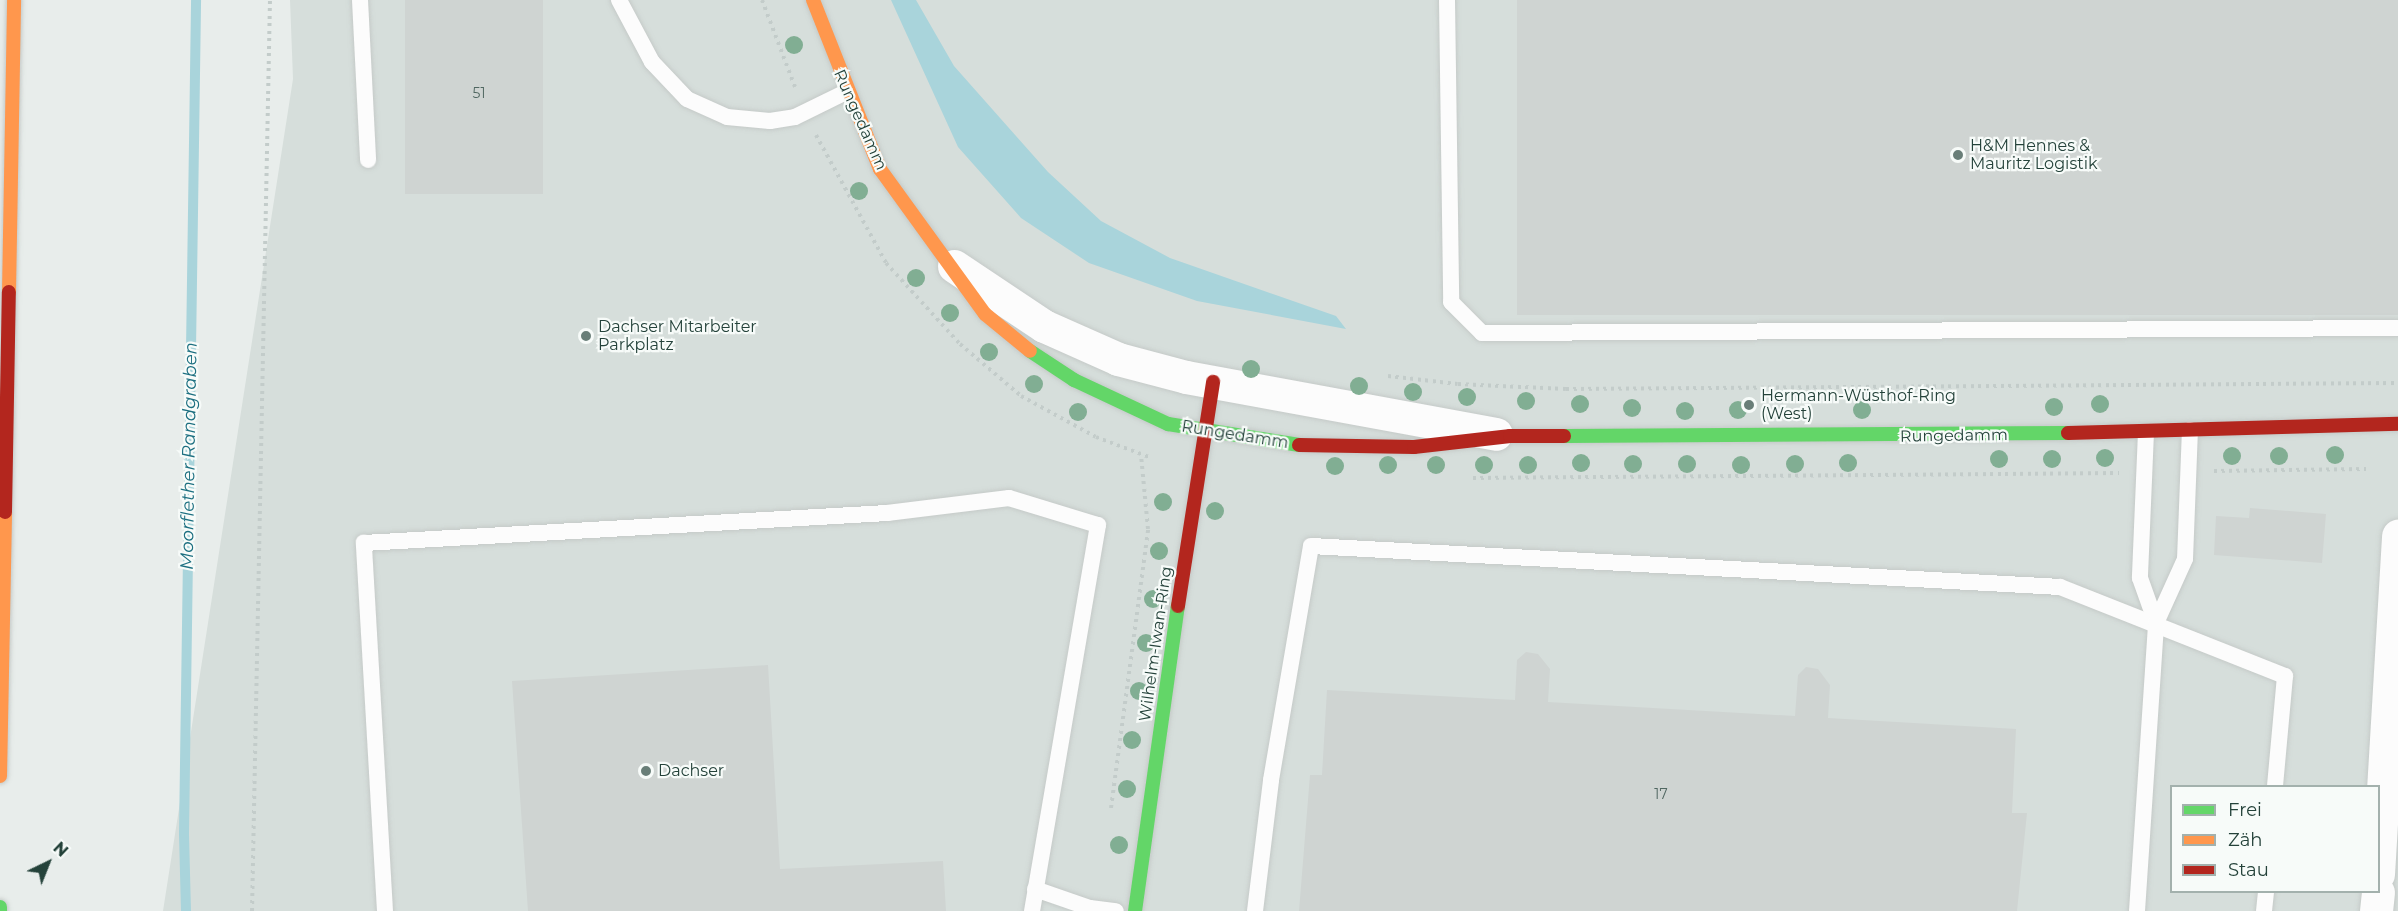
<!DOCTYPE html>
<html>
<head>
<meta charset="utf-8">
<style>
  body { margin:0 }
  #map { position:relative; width:2398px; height:911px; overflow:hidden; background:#e8edeb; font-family:Montserrat,sans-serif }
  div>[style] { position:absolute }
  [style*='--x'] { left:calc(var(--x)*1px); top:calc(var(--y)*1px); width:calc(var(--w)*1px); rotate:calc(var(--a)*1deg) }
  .built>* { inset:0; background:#d6dedb }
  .water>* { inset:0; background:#a9d4db }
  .stream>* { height:10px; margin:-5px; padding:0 5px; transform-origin:5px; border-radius:5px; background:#a9d4db }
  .building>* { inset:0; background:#cfd4d2; transform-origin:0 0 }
  .path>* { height:4px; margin-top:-2px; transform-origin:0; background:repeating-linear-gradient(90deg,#c3ccca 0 3px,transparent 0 7.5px) }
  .roads { filter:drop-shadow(0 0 2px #c5cac8) drop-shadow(0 0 2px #c5cac8) }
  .lane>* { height:16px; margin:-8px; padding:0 8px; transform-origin:8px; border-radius:8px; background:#fcfcfc }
  .street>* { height:33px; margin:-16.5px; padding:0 16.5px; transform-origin:16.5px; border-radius:16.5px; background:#fcfcfc }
  .fast>* { height:14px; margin:-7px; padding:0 7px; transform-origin:7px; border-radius:7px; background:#63d668 }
  .slow>* { height:14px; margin:-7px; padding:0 7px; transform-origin:7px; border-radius:7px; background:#ff974d }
  .jam>* { height:14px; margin:-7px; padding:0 7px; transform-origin:7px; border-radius:7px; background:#b3261e }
  .trees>* { width:18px; height:18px; margin:-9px; border-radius:50%; background:#81ae93 }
  .dots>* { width:16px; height:16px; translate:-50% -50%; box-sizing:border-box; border:3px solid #f7fbf9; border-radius:50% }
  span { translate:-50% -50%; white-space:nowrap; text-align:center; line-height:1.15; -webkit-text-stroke:4.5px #f7fbf9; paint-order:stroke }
  .number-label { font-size:14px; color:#506761 }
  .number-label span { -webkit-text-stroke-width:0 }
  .street-label { font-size:16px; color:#24423a }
  .poi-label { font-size:16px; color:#24423a }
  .left { translate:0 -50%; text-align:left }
  .water-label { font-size:18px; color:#1c6f80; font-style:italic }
  .legend { position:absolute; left:2170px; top:785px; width:210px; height:108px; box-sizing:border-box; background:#f7fbf9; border:2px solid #a3b1ad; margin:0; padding:8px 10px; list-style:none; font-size:18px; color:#24423a }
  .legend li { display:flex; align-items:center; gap:12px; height:30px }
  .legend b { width:30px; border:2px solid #a3b1ad }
  .north { position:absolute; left:18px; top:833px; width:60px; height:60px; -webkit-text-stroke:4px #f7fbf9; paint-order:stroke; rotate:43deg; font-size:16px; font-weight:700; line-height:24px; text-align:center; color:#24423a }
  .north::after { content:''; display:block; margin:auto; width:21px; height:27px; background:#24423a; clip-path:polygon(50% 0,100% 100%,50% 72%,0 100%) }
</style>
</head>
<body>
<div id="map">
  <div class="built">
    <div style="clip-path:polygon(evenodd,290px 0,2398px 0,2398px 911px,163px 911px,293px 79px,290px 0,2172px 786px,2378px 786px,2378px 892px,2172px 892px,2172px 786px)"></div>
  </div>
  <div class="water">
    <div style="clip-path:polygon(891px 0,916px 0,954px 66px,1048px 172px,1101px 221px,1170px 258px,1336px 316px,1346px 329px,1197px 301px,1089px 263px,1021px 218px,958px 147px)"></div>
  </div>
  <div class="stream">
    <div style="--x:186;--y:911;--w:78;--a:-91.5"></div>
    <div style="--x:184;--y:833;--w:833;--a:-89.17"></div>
  </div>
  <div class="building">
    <div style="left:405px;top:0;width:138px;height:194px"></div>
    <div style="left:1517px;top:0;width:881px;height:315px"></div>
    <div style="clip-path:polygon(2250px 508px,2326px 514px,2322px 563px,2214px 555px,2216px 516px,2249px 518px)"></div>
    <div style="clip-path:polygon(1526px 652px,1538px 654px,1550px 669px,1548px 702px,1795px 716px,1798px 675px,1806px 667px,1818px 669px,1830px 685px,1828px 718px,2016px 729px,2012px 813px,2027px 813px,2017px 911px,1299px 911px,1310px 775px,1322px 775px,1327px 690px,1515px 700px,1517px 660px)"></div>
    <div style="clip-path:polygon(768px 665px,780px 869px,943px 861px,946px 911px,528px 911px,512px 681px)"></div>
  </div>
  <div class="path">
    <div style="--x:762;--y:0;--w:93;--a:69.2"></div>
    <div style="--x:816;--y:135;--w:146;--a:61.3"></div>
    <div style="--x:886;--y:263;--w:110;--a:47.6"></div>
    <div style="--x:960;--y:344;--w:80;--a:40.4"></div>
    <div style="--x:1021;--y:396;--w:85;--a:28.7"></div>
    <div style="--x:1096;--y:437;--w:57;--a:20.7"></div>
    <div style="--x:1388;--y:376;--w:70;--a:6.5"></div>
    <div style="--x:1458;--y:384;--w:108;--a:2.7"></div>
    <div style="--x:1566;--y:389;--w:832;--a:-0.41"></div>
    <div style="--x:2214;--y:471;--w:152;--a:-0.8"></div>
    <div style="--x:1473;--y:478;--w:646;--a:-0.44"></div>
    <div style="--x:1111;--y:808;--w:281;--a:-82.4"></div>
    <div style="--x:1148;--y:529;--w:74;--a:-95.4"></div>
    <div style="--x:252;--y:911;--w:911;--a:-88.87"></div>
  </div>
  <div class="roads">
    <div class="lane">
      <div style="--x:360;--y:0;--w:160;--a:87.1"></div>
      <div style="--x:619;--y:0;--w:70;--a:62"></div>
      <div style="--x:652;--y:62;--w:51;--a:46.6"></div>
      <div style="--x:687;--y:99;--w:44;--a:24.2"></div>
      <div style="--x:727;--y:117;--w:43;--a:5.3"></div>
      <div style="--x:770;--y:121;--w:25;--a:-9"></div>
      <div style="--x:795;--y:117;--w:57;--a:-26.1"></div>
      <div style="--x:1447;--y:0;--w:302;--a:89.2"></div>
      <div style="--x:1451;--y:302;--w:44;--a:45"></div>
      <div style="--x:1482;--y:333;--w:916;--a:-0.31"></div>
      <div style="--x:2146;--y:432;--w:146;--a:92.4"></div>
      <div style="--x:2140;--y:578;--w:48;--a:70.4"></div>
      <div style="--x:1035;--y:889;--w:58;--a:19.1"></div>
      <div style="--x:1090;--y:908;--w:26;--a:7"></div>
      <div style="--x:385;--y:911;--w:369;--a:-93.3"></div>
      <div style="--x:364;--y:543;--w:524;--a:-3.28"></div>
      <div style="--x:887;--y:513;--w:123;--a:-7"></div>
      <div style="--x:1009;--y:498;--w:93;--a:16.9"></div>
      <div style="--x:1098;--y:525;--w:392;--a:99.7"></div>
      <div style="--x:1255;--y:911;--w:132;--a:-83"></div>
      <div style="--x:1271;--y:780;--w:237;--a:-80.3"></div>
      <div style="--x:1311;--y:546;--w:750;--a:3.13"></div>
      <div style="--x:2060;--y:587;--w:242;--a:21.6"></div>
      <div style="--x:2285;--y:676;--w:110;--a:95.2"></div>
      <div style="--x:2137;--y:911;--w:289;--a:-86.2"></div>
      <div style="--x:2156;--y:623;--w:70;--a:-65.6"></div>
      <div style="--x:2185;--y:559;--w:129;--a:-87.8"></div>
      <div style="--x:2264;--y:911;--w:19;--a:-84"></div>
    </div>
    <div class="street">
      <div style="--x:954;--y:266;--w:108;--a:33.7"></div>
      <div style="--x:1044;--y:326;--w:81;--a:24"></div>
      <div style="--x:1118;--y:359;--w:70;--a:14.8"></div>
      <div style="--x:1186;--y:377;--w:315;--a:10.4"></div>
      <div style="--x:2378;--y:874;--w:339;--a:-86.6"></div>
      <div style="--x:2376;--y:911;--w:19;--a:-84"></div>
    </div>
    <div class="fast">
      <div style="--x:1030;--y:351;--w:53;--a:33.4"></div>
      <div style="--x:1074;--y:380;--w:104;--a:25.1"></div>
      <div style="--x:1168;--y:424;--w:133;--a:9.1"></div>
      <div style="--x:1564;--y:436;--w:504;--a:-0.34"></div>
      <div style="--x:0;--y:907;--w:4;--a:90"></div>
      <div style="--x:1135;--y:911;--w:308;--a:-82"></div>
    </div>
    <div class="slow">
      <div style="--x:813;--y:0;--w:182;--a:68.4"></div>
      <div style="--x:880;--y:169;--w:179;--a:54.1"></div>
      <div style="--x:985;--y:314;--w:58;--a:39.4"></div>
      <div style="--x:9;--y:292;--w:292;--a:-89"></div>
      <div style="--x:0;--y:776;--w:264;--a:-88.9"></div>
    </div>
    <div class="jam">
      <div style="--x:2068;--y:433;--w:330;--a:-1.6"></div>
      <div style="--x:1299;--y:445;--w:115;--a:1"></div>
      <div style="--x:1414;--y:447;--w:97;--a:-6.5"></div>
      <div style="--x:1510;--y:436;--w:54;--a:0"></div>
      <div style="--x:5;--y:512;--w:220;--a:-89"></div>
      <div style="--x:1178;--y:606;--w:227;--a:-81.1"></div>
    </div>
  </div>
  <div class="trees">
    <div style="left:794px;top:45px"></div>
    <div style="left:859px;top:191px"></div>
    <div style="left:916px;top:278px"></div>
    <div style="left:950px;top:313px"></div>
    <div style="left:989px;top:352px"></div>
    <div style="left:1251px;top:369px"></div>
    <div style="left:1034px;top:384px"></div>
    <div style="left:1359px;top:386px"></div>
    <div style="left:1413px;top:392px"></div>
    <div style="left:1467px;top:397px"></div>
    <div style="left:1526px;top:401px"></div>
    <div style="left:1580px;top:404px"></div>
    <div style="left:2100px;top:404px"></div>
    <div style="left:2054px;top:407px"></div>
    <div style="left:1632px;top:408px"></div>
    <div style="left:1738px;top:410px"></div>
    <div style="left:1862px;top:410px"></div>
    <div style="left:1685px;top:411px"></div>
    <div style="left:1078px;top:412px"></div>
    <div style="left:2335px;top:455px"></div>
    <div style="left:2232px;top:456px"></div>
    <div style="left:2279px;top:456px"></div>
    <div style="left:2105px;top:458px"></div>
    <div style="left:1999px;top:459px"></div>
    <div style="left:2052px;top:459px"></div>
    <div style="left:1581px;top:463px"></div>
    <div style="left:1848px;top:463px"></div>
    <div style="left:1633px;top:464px"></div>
    <div style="left:1687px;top:464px"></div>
    <div style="left:1795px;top:464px"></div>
    <div style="left:1388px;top:465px"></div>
    <div style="left:1436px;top:465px"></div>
    <div style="left:1484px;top:465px"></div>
    <div style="left:1528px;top:465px"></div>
    <div style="left:1741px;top:465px"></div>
    <div style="left:1335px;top:466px"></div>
    <div style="left:1163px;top:502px"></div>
    <div style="left:1215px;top:511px"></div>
    <div style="left:1159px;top:551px"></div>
    <div style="left:1153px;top:599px"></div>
    <div style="left:1146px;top:643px"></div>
    <div style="left:1139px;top:691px"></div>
    <div style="left:1132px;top:740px"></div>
    <div style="left:1127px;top:789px"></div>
    <div style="left:1119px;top:845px"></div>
  </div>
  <div class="dots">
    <div style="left:1958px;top:155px;background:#697e78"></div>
    <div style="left:586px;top:336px;background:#697e78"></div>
    <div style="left:1749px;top:405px;background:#697e78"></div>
    <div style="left:646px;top:771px;background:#697e78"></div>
  </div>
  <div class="number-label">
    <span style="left:479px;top:93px">51</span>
    <span style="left:1661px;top:794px">17</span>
  </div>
  <div class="street-label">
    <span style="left:860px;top:120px;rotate:66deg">Rungedamm</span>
    <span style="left:1235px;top:435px;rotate:9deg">Rungedamm</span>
    <span style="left:1954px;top:436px;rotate:-1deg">Rungedamm</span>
    <span style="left:1156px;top:644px;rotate:-82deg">Wilhelm-Iwan-Ring</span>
  </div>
  <div class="poi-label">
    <span class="left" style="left:1970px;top:155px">H&amp;M Hennes &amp;<br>Mauritz Logistik</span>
    <span class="left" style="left:598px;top:336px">Dachser Mitarbeiter<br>Parkplatz</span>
    <span class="left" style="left:1761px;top:405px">Hermann-Wüsthof-Ring<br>(West)</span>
    <span class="left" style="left:658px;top:771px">Dachser</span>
  </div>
  <div class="water-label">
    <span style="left:189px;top:456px;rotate:-89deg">Moorflether Randgraben</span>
  </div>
  <ul class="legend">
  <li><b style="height:8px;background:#63d668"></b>Frei</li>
  <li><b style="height:8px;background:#ff974d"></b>Zäh</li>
  <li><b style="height:8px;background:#b3261e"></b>Stau</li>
  </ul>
  <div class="north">N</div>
</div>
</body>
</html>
